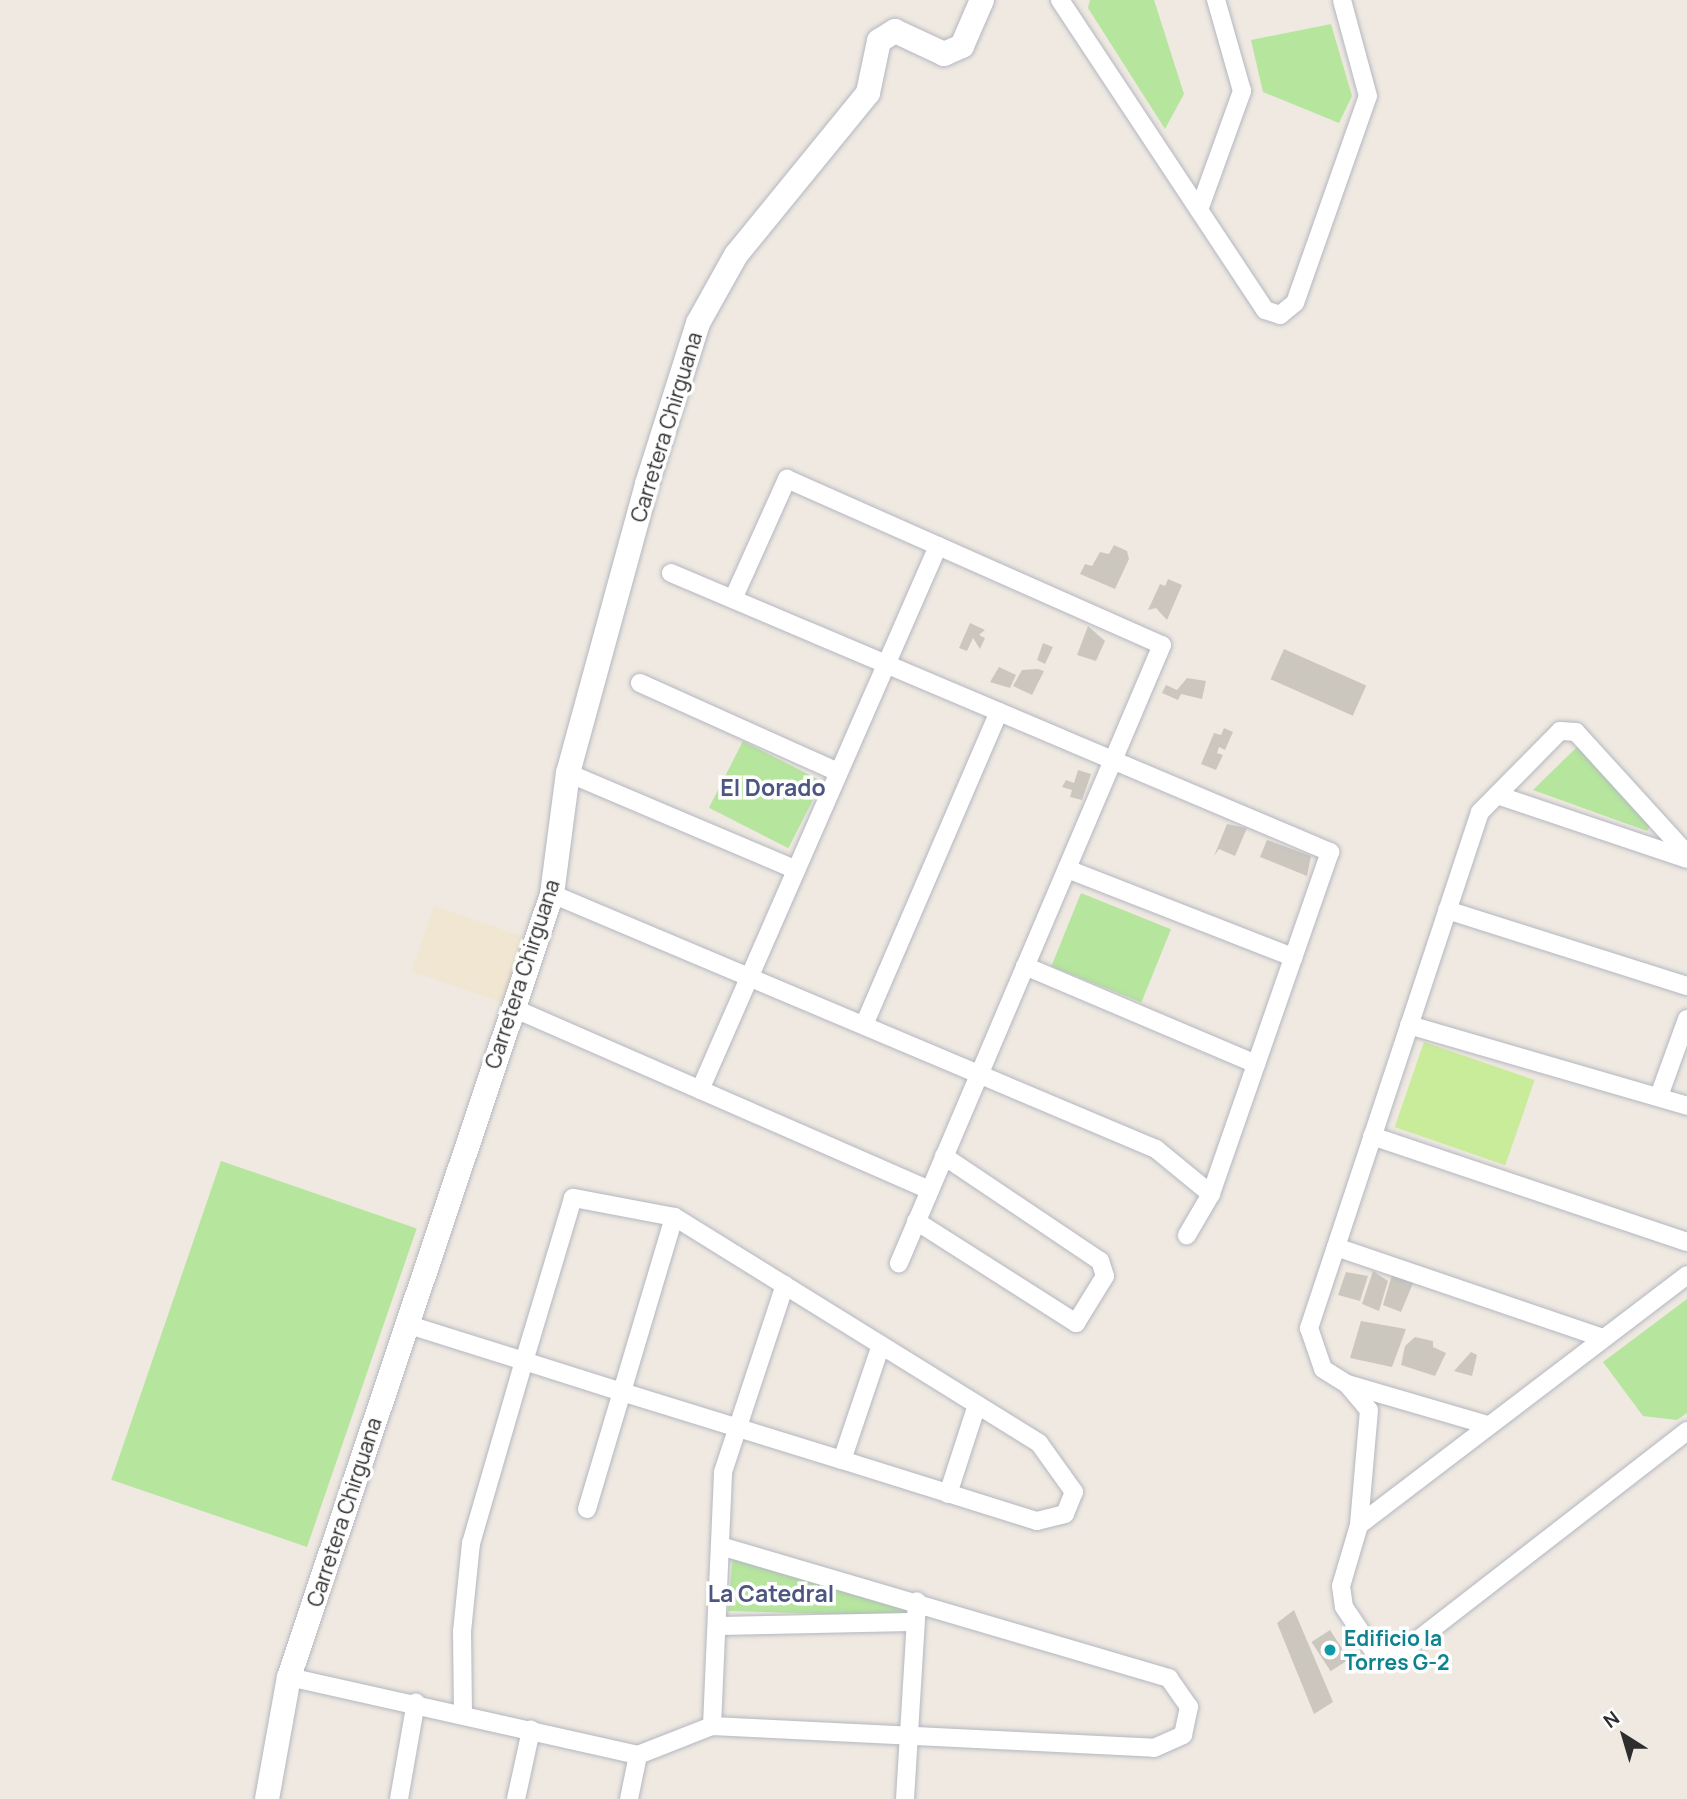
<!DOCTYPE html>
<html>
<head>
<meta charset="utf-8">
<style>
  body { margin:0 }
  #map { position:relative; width:1687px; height:1799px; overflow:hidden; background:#efe9e1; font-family:Manrope,sans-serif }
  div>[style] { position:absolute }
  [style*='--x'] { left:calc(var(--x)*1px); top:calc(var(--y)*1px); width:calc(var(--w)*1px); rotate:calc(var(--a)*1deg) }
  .education>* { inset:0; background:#f0e6d1; transform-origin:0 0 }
  .green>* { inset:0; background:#b6e59e; transform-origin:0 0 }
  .pitch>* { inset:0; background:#c9ec9a; transform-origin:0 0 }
  .building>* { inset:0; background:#cbc7bf; transform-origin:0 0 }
  .roads { filter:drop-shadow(0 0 2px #b4b7c1) drop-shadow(0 0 2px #b4b7c1) }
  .street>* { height:18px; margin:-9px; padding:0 9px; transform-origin:9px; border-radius:9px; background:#fff }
  .secondary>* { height:24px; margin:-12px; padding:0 12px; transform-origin:12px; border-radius:12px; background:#fff }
  .dots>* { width:19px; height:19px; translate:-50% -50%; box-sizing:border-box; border:4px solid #fff; border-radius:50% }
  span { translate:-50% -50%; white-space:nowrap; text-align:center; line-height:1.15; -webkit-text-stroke:7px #fff; paint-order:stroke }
  .street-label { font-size:21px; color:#2e2e2e }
  .culture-label { font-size:21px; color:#0d838f; font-weight:700 }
  .left { translate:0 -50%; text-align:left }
  .neighbourhood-label { font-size:23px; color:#4d5680; font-weight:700 }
  .north { position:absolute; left:1589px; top:1701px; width:70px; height:70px; -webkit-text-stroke:5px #fff; paint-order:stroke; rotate:323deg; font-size:19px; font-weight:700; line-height:28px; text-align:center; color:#2e2e2e }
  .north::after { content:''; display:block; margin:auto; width:24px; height:32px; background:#2e2e2e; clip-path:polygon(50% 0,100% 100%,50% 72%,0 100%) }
</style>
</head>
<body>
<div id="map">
  <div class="education">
    <div style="left:434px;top:906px;width:99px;height:69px;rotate:19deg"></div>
  </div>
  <div class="green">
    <div style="clip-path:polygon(1090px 0,1154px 0,1184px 94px,1165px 129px,1088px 8px)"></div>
    <div style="clip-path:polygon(1331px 24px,1352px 96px,1339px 123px,1263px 92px,1251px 40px)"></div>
    <div style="left:743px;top:741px;width:89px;height:75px;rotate:27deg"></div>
    <div style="clip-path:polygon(1578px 746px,1651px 825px,1647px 831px,1533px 790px)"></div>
    <div style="left:1081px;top:893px;width:97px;height:79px;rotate:22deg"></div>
    <div style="left:221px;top:1161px;width:207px;height:337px;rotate:19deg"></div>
    <div style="clip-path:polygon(1687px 1299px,1687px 1413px,1677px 1420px,1643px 1416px,1603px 1362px)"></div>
    <div style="clip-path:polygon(733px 1554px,907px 1603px,906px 1616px,728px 1611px)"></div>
  </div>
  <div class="pitch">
    <div style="left:1424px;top:1042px;width:117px;height:90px;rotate:19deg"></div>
  </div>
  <div class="building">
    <div style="clip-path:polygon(1114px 545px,1127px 551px,1129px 559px,1115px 589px,1080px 574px,1085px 564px,1092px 566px,1100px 552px,1109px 554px)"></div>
    <div style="clip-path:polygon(1168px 579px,1182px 585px,1167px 620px,1156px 608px,1148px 610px,1160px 584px,1165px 586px)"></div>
    <div style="clip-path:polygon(970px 623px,985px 630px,979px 635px,985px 638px,980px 649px,973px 638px,967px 651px,959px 648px)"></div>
    <div style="clip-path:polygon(1088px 626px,1105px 641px,1096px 661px,1077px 655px)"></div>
    <div style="clip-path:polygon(1043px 643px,1053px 647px,1045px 664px,1037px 660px)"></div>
    <div style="left:1284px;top:649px;width:90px;height:33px;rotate:24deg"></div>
    <div style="clip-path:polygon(999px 667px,1016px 675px,1010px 688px,990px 682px)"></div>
    <div style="clip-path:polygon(1038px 669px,1044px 671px,1032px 695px,1013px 686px,1022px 670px)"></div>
    <div style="clip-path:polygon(1187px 678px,1206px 681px,1202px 699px,1181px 694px,1178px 700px,1162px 693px,1166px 685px,1177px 690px)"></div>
    <div style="clip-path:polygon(1224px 728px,1233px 732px,1225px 750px,1219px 747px,1217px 753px,1223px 755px,1216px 770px,1201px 764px,1214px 733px,1221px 735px)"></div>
    <div style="clip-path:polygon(1078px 770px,1091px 774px,1082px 800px,1070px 797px,1072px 790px,1062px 787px,1066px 780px,1074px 783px)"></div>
    <div style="clip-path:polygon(1227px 824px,1247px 828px,1235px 856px,1219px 849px,1214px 856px)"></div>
    <div style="clip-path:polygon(1267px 840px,1311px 856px,1307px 876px,1260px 857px)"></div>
    <div style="clip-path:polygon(1373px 1271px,1388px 1281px,1379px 1311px,1362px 1304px)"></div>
    <div style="clip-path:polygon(1346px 1272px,1368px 1276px,1360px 1301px,1338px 1295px)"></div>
    <div style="clip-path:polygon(1392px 1275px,1414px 1281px,1401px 1312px,1383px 1305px)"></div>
    <div style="clip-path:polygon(1361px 1321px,1406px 1329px,1392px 1367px,1350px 1358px)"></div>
    <div style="clip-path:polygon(1415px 1337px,1433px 1341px,1433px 1347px,1446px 1353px,1435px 1376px,1401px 1365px,1405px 1346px)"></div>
    <div style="clip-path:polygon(1471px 1352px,1477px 1355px,1472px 1376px,1454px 1371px)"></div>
    <div style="clip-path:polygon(1294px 1610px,1333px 1702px,1314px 1714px,1277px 1623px)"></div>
    <div style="left:1330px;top:1630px;width:35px;height:22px;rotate:57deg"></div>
  </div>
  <div class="roads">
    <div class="street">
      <div style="--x:1060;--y:0;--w:372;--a:56.5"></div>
      <div style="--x:1265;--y:310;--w:16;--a:18"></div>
      <div style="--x:1280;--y:315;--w:19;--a:-39"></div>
      <div style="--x:1295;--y:303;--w:219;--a:-70.6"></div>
      <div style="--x:1368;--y:96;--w:99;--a:-105.2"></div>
      <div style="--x:1199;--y:210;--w:127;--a:-70.1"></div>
      <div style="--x:1242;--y:91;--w:95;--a:-105.9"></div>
      <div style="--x:671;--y:573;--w:716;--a:22.95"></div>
      <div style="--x:1330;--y:852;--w:362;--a:109.2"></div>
      <div style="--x:1211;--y:1194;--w:48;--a:120.3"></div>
      <div style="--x:733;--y:599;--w:132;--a:-65.8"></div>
      <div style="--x:787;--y:479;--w:410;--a:23.9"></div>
      <div style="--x:1162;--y:645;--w:672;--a:113.05"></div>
      <div style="--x:640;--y:683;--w:217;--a:24.2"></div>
      <div style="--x:568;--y:773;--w:248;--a:23"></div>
      <div style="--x:1497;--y:795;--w:200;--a:18.6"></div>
      <div style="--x:1687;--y:854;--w:165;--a:-132.3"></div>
      <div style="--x:1576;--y:732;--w:16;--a:-176"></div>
      <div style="--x:1560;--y:731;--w:114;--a:134.6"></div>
      <div style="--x:1480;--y:812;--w:544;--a:108.33"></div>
      <div style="--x:1309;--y:1328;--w:43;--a:71.1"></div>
      <div style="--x:1323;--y:1369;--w:28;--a:32"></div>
      <div style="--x:1347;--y:1384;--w:34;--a:50"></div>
      <div style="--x:1369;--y:1410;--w:115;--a:95"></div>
      <div style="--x:1359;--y:1525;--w:64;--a:106.4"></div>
      <div style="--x:1341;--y:1586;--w:21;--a:82"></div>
      <div style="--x:1344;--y:1607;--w:52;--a:56"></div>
      <div style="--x:1373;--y:1650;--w:25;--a:14"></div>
      <div style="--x:1397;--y:1656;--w:367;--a:-37.8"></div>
      <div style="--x:1067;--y:869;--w:243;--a:21.3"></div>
      <div style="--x:552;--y:894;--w:656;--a:22.89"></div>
      <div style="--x:1156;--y:1149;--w:71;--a:39.3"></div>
      <div style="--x:1447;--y:910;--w:252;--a:17.6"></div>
      <div style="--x:1025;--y:966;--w:251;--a:23"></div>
      <div style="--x:513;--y:1008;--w:455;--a:23.6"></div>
      <div style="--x:864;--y:1025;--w:341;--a:-66.7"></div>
      <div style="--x:1409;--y:1025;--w:290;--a:16.2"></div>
      <div style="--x:700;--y:1090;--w:594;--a:-66.37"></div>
      <div style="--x:1659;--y:1096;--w:82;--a:-70"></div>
      <div style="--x:1372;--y:1136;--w:332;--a:18.6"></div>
      <div style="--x:916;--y:1221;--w:190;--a:32.5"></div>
      <div style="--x:1076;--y:1323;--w:55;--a:-58.3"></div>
      <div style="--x:1105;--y:1276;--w:16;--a:-108"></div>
      <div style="--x:1100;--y:1261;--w:188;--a:-146.1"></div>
      <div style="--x:1336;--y:1247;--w:279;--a:18.8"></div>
      <div style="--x:406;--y:1324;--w:124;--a:17.4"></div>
      <div style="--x:524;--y:1361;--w:103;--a:17.6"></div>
      <div style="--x:622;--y:1392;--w:230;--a:17.2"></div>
      <div style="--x:842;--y:1460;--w:204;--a:17.4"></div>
      <div style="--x:1037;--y:1521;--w:29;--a:-14"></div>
      <div style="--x:1065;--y:1514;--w:24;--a:-68"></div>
      <div style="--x:1074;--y:1492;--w:60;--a:-125.5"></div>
      <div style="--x:1039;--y:1443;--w:429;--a:-148.2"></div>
      <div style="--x:674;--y:1217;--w:103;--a:-169.3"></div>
      <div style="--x:573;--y:1198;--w:170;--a:106.7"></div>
      <div style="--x:524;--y:1361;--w:190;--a:106.2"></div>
      <div style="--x:471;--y:1543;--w:88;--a:95.8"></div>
      <div style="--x:462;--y:1631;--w:82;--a:89.3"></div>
      <div style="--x:1347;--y:1384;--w:146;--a:16.3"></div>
      <div style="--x:842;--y:1460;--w:121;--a:-71.3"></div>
      <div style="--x:948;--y:1494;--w:94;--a:-72"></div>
      <div style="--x:587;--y:1509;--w:305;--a:-73.4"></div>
      <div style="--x:1359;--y:1525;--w:412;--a:-37.3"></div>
      <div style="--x:717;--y:1626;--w:196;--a:-1.2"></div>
      <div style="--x:289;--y:1677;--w:358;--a:12.6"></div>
      <div style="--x:638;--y:1755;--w:79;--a:-21.4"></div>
      <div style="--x:712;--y:1726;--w:443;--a:2.8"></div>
      <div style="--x:1154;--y:1748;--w:32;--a:-24"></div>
      <div style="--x:1183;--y:1735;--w:29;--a:-78"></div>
      <div style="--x:1189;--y:1707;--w:35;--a:-125"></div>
      <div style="--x:1169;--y:1678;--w:467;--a:-163.6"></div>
      <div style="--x:712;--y:1726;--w:254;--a:-87.5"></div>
      <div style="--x:723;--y:1472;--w:197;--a:-71.7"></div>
      <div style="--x:399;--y:1799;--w:98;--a:-80.1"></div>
      <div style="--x:516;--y:1799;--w:71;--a:-77.7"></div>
      <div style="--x:629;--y:1799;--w:45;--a:-78.4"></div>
      <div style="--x:905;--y:1799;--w:198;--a:-86.5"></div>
    </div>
    <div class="secondary">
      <div style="--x:267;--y:1799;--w:124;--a:-79.8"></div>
      <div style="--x:289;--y:1677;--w:826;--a:-71.43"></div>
      <div style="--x:552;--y:894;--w:122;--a:-82.5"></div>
      <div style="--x:568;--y:773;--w:300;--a:-74.7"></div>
      <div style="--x:647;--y:484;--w:169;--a:-72.4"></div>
      <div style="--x:698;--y:323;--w:78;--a:-60.8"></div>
      <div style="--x:736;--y:255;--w:209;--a:-50.8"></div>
      <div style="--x:868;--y:93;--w:53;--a:-78.1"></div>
      <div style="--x:879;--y:41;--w:19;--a:-32"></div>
      <div style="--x:895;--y:31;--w:54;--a:25.1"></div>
      <div style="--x:944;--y:54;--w:20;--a:-24"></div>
      <div style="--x:962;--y:46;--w:50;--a:-66.5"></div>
    </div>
  </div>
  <div class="dots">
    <div style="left:1330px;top:1650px;background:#0f9aa8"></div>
  </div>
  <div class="street-label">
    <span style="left:666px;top:427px;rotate:-73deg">Carretera Chirguana</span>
    <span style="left:522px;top:974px;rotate:-72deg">Carretera Chirguana</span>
    <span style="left:344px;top:1512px;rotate:-72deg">Carretera Chirguana</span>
  </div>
  <div class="culture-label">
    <span class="left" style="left:1344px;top:1650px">Edificio la<br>Torres G-2</span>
  </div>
  <div class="neighbourhood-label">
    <span style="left:773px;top:787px">El Dorado</span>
    <span style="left:771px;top:1593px">La Catedral</span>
  </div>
  <div class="north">N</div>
</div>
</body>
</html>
